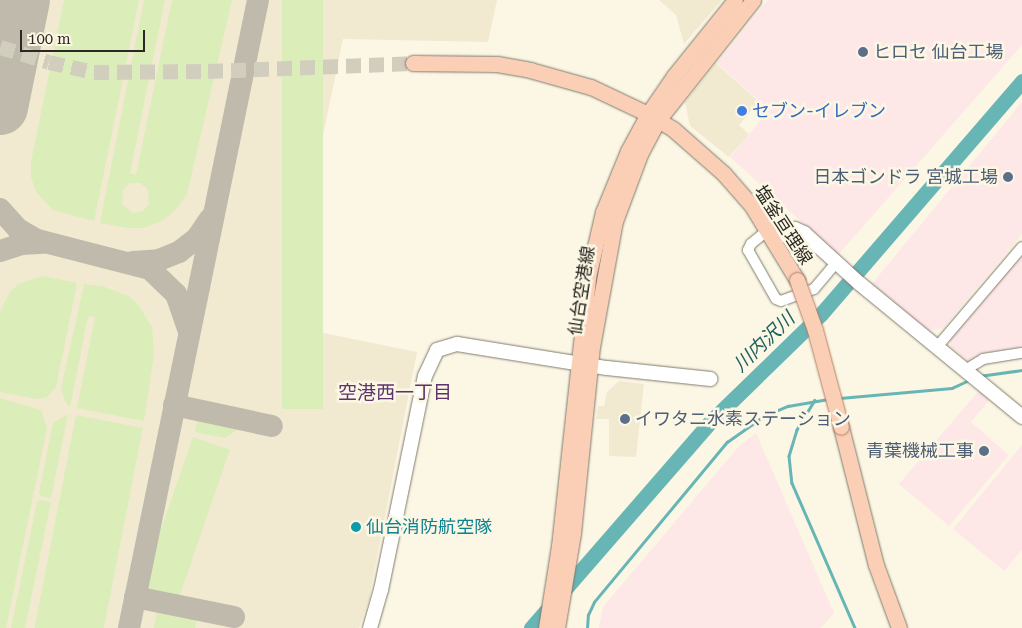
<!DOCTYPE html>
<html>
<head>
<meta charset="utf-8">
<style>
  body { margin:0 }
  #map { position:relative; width:1022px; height:628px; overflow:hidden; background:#fcf7e5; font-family:"Roboto Serif","Noto Sans JP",serif }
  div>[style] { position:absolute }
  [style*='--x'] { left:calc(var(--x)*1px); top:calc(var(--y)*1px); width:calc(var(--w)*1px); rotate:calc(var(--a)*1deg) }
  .built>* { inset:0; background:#f1ead1 }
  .industrial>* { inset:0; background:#fde7e7 }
  .green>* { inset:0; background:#dbedb8; transform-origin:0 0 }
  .stream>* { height:2.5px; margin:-1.25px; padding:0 1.25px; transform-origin:1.25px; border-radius:1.25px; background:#68b5b5 }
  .river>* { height:15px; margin:-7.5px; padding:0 7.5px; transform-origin:7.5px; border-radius:7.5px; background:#68b5b5 }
  .taxiway>* { height:22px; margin:-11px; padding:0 11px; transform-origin:11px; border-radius:11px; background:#bfbaac }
  .runway>* { height:56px; margin:-28px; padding:0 28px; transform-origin:28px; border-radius:28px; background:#bfbaac }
  .primary-tunnel>* { height:15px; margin-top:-7.5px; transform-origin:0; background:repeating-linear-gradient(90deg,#d2cebe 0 15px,transparent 0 23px) }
  .roads { filter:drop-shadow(0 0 1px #7f7b6b) drop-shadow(0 0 1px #7f7b6b) }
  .street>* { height:10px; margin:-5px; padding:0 5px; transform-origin:5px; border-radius:5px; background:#fff }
  .secondary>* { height:14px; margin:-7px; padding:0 7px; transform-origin:7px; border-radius:7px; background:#fff }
  .primary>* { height:15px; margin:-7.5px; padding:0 7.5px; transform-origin:7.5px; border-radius:7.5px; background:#fbceb6 }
  .bridges { filter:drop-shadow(0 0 1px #b07f63) drop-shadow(0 0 1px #b07f63) }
  .primary-bridge>* { height:15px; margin:-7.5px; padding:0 7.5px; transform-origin:7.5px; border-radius:7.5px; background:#fbceb6 }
  .dots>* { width:14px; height:14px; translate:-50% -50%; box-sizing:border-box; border:2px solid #fcf7e5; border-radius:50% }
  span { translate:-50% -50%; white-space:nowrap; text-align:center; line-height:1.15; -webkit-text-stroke:5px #fcf7e5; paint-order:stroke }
  .service-label { font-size:18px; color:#4e5e75 }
  .left { translate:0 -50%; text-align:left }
  .right { translate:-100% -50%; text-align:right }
  .shop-label { font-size:18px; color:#366cbe }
  .street-label { font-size:18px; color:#2a2822 }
  .culture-label { font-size:18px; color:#0d838f }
  .water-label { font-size:19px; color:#1f6061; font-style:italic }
  .neighbourhood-label { font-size:19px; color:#5c336a }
  .scale { position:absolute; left:20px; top:30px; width:125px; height:22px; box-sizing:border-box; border:2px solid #2a2822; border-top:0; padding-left:6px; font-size:15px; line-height:18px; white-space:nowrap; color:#2a2822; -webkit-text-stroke:4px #fcf7e5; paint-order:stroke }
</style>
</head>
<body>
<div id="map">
  <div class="built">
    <div style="clip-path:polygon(0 0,497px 0,488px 42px,343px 39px,284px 325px,417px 352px,369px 599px,359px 628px,0 628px)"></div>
    <div style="clip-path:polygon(659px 0,722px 0,684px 44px,676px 15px)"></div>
    <div style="clip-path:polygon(716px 63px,759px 102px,739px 125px,749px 134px,729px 157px,690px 126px,685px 102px)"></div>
    <div style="clip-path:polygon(619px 381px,644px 384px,636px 457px,609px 456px,609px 419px,596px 419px,598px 406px,604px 406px,607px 392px)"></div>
  </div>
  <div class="industrial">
    <div style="clip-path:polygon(768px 0,1022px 0,1022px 45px,838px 255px,730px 157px,769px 110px,717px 63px)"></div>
    <div style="clip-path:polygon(1022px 102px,1022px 234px,943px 328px,925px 331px,871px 285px)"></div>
    <div style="clip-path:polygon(1022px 256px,1022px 347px,985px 353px,969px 362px,951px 347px,950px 339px)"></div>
    <div style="clip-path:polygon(983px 392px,991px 398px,971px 422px,1009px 455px,949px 526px,899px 484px,977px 393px)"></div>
    <div style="clip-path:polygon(756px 433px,834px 613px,821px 628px,599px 628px,603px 607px,739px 446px)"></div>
    <div style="clip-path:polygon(1022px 445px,1022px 550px,1004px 571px,953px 529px)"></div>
  </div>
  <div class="green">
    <div style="clip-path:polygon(64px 0,139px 0,94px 221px,53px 210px,36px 192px,31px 177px,31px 162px)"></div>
    <div style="clip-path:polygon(evenodd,144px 0,165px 0,130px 173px,136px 175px,172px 0,232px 0,187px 194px,180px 205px,164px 220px,143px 228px,128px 228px,100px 223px,144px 0,130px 183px,140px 183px,148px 189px,149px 204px,143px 211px,133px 213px,122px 204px,123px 190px,130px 183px)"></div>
    <div style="left:282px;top:0;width:41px;height:409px"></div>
    <div style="clip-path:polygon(43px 276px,77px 283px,56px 387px,47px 397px,37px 399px,0 392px,0 311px,10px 292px,18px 284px)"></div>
    <div style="clip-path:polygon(84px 284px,105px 287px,128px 296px,138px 304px,152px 327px,154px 354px,144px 421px,77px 408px,95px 317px,88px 316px,70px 407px,66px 403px,61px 389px)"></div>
    <div style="clip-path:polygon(0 398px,41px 410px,47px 428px,6px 628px,0 628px)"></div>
    <div style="clip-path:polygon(68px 414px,51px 498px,41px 496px,39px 493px,53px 423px)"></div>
    <div style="left:76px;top:415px;width:68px;height:217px;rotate:11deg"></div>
    <div style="clip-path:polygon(197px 421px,236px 429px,236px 431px,225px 438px,195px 432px)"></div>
    <div style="left:193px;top:437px;width:39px;height:159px;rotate:19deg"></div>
    <div style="clip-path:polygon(40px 500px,51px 502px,25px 628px,11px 628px,37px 502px)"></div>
    <div style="clip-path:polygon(157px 610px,197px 618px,195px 628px,154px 628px)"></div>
  </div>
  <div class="stream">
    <div style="--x:979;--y:376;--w:43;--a:-7.9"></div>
    <div style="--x:840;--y:398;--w:112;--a:-5.1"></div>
    <div style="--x:952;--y:388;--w:19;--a:-25"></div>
    <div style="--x:815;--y:400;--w:35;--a:121"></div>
    <div style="--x:797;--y:430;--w:27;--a:107"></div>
    <div style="--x:789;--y:456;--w:27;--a:84"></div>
    <div style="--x:792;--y:483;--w:158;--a:66.5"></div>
    <div style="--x:587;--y:628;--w:13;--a:-86"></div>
    <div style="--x:588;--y:615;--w:14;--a:-65"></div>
    <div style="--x:594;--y:602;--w:208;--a:-50.3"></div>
    <div style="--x:727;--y:442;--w:45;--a:-35.1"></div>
    <div style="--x:764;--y:416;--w:26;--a:-23"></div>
    <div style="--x:788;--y:406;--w:42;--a:-9.7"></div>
  </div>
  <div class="river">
    <div style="--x:531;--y:628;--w:274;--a:-49"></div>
    <div style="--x:711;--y:421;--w:153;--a:-44.2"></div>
    <div style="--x:821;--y:314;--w:308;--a:-49.2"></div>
  </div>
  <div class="taxiway">
    <div style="--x:0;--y:209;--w:27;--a:48"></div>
    <div style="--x:18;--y:229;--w:22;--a:30"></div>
    <div style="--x:37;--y:240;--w:117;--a:14.4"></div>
    <div style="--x:150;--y:269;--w:36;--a:44"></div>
    <div style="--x:176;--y:294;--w:36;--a:71"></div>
    <div style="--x:0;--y:251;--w:22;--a:-18"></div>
    <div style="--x:21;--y:244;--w:22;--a:-3"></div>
    <div style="--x:133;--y:262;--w:26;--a:-4"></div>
    <div style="--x:159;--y:260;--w:22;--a:-22"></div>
    <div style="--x:179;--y:252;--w:23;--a:-38"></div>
    <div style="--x:197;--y:238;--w:23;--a:-56"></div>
    <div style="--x:174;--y:405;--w:100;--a:12.1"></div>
    <div style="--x:135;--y:597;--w:101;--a:11.4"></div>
    <div style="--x:129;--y:628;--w:641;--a:-78.39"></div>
  </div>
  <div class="runway">
    <div style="--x:0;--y:107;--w:109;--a:-78.4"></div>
  </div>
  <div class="primary-tunnel">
    <div style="--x:0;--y:47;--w:51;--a:17"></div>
    <div style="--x:49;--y:62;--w:46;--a:12.5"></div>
    <div style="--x:94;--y:72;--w:114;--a:-0.5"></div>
    <div style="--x:208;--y:71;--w:205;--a:-2.2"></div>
  </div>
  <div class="roads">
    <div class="street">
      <div style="--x:768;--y:230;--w:22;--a:141"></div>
      <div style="--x:751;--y:244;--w:7;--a:117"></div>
      <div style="--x:748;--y:250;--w:56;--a:60.3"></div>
      <div style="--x:776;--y:299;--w:5;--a:22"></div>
      <div style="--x:781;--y:301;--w:35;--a:-20"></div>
      <div style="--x:814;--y:289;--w:34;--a:-50"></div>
      <div style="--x:937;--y:347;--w:131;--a:-49.6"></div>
      <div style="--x:965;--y:370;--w:21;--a:-31"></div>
      <div style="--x:983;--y:359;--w:39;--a:-9"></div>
    </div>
    <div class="secondary">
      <div style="--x:774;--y:239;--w:23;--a:-25"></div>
      <div style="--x:795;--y:229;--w:10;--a:24"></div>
      <div style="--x:804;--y:233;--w:74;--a:42.3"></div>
      <div style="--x:859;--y:283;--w:211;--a:39.4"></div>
      <div style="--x:370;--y:628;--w:40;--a:-74"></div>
      <div style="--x:381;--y:590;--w:218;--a:-78.4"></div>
      <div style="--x:425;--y:376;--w:29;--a:-65"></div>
      <div style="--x:437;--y:350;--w:21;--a:-17"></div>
      <div style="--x:457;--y:344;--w:152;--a:9.1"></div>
      <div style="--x:607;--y:368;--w:104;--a:6.1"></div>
    </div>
    <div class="primary">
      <div style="--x:413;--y:63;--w:84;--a:0.7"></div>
      <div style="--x:497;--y:64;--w:34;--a:10"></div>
      <div style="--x:530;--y:70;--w:63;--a:15.6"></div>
      <div style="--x:591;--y:87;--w:63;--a:25.3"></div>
      <div style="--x:648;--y:114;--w:29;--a:31"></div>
      <div style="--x:673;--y:129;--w:68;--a:41.4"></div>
      <div style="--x:724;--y:174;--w:43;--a:48.8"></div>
      <div style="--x:752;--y:206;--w:87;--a:58.7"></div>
      <div style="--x:841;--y:427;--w:142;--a:75.8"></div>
      <div style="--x:876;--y:565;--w:67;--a:69.9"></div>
      <div style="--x:546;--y:628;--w:83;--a:-81"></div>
      <div style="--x:559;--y:546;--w:271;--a:-83.8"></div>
      <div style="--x:588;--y:277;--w:67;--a:-77"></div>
      <div style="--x:603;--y:212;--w:66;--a:-67.7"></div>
      <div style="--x:628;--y:151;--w:42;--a:-61.6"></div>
      <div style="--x:648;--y:114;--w:46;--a:-55.6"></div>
      <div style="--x:674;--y:76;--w:97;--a:-51.2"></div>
      <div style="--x:557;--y:628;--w:96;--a:-80.4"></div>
      <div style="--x:573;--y:533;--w:187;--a:-84.2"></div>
      <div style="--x:592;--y:347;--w:128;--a:-79.7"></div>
      <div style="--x:615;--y:221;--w:72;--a:-69.5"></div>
      <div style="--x:640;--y:154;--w:38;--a:-62"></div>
      <div style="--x:658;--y:120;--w:153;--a:-51.6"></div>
    </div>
  </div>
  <div class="bridges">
    <div class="primary-bridge">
      <div style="--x:797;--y:280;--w:53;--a:70.2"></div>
      <div style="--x:815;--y:330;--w:100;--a:75"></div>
    </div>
  </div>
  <div class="dots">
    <div style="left:863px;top:52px;background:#5c6f8a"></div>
    <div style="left:742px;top:111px;background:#3f7fe0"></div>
    <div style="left:1008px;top:177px;background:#5c6f8a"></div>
    <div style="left:625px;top:419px;background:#5c6f8a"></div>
    <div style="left:984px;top:451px;background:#5c6f8a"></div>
    <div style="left:356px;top:527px;background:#0f9aa8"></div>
  </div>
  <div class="service-label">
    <span class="left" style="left:873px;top:52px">ヒロセ 仙台工場</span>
    <span class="right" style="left:998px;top:177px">日本ゴンドラ 宮城工場</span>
    <span class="left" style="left:635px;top:419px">イワタニ水素ステーション</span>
    <span class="right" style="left:974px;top:451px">青葉機械工事</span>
  </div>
  <div class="shop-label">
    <span class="left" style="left:752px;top:111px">セブン-イレブン</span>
  </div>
  <div class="street-label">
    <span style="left:783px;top:225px;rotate:57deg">塩釜亘理線</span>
    <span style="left:582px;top:291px;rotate:-81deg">仙台空港線</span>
  </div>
  <div class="culture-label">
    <span class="left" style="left:366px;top:527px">仙台消防航空隊</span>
  </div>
  <div class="water-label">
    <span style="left:764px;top:342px;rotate:-44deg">川内沢川</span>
  </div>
  <div class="neighbourhood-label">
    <span style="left:395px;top:393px">空港西一丁目</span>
  </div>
  <div class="scale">100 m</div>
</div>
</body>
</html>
